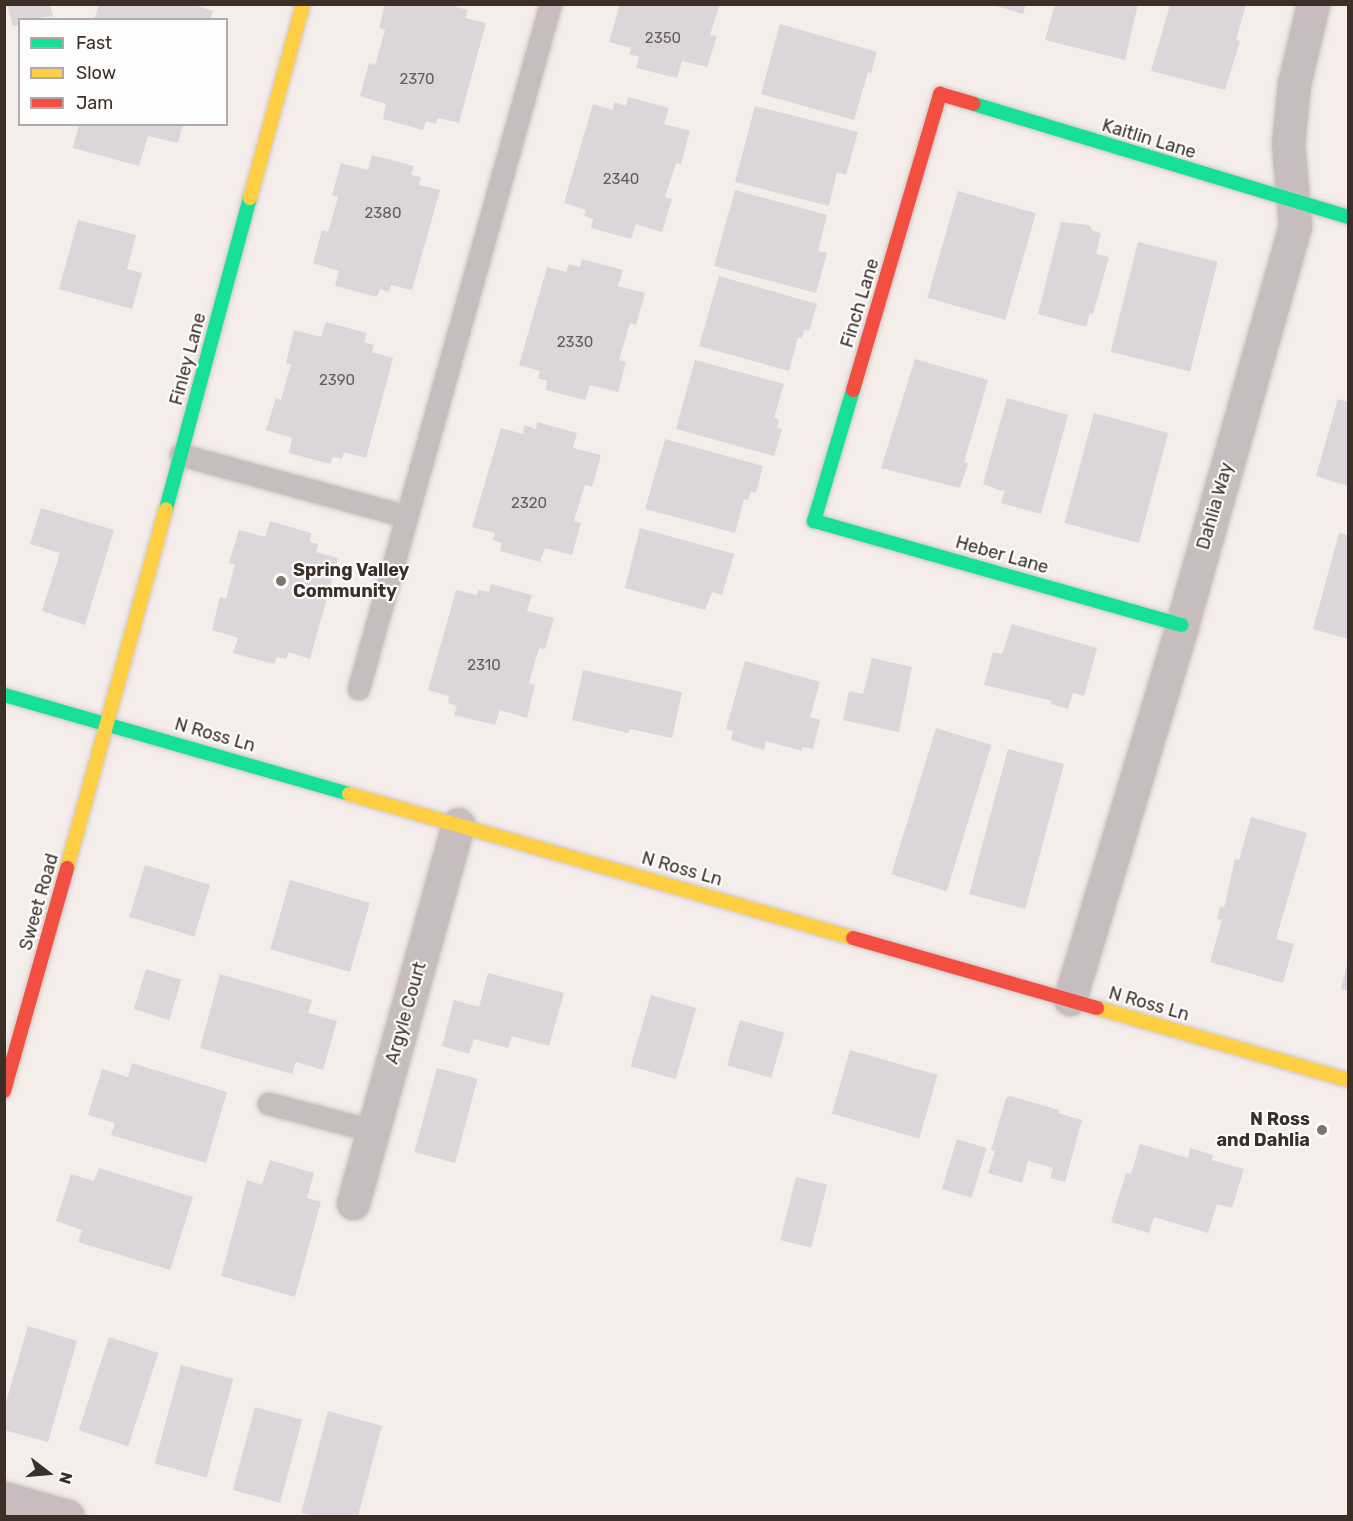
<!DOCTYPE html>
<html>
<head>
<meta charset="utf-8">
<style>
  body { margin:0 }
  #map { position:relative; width:1353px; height:1521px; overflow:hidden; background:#f5edea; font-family:Rubik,sans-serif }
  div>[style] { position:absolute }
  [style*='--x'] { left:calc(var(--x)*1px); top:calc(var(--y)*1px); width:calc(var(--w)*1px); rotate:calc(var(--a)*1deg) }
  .building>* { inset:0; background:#dbd6da; transform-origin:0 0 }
  .roads { filter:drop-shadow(0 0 2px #cfc8c4) drop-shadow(0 0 2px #cfc8c4) }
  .lane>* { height:22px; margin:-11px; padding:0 11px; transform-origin:11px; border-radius:11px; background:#c8bdbe }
  .street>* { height:33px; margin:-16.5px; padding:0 16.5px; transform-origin:16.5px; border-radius:16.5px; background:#c8bdbe }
  .fast>* { height:14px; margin:-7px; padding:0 7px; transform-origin:7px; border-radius:7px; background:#16e098 }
  .slow>* { height:14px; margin:-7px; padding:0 7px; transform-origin:7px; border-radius:7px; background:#ffcf43 }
  .jam>* { height:14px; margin:-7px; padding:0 7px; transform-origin:7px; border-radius:7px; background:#f24e42 }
  .dots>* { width:16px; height:16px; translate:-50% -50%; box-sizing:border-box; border:3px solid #fdfdfd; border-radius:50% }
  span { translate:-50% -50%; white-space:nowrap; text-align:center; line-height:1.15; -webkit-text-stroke:4.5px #fdfdfd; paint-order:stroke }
  .number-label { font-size:15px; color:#675c58 }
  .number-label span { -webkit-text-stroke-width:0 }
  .street-label { font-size:18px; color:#3c2f28 }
  .poi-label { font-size:18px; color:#3c2f28; font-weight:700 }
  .left { translate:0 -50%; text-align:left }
  .right { translate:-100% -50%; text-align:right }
  .frame { position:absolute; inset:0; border:6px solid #3c2f28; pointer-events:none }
  .legend { position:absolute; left:18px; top:18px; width:210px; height:108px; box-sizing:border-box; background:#fdfdfd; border:2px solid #b0aba8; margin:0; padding:8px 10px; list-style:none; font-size:18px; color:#3c2f28 }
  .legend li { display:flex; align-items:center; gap:12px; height:30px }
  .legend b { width:30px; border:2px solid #b0aba8 }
  .north { position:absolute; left:18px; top:1443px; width:60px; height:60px; -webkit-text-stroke:4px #fdfdfd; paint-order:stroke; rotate:106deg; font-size:16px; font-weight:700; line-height:24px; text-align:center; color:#3c2f28 }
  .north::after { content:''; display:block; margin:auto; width:21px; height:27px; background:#3c2f28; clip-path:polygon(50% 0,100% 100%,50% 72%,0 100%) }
</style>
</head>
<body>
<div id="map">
  <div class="building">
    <div style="clip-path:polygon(7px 4px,50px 4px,53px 16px,20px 20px,20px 25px,13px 26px)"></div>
    <div style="clip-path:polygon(99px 4px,192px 4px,213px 11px,210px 20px,94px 20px)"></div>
    <div style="clip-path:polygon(385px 4px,457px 4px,456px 7px,468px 10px,465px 18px,486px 23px,459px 123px,438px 118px,436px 124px,426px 121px,423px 130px,383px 119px,386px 104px,360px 96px,369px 63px,375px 65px,385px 30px,379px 28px)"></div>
    <div style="clip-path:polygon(620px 4px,720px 4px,710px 35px,717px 36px,707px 67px,682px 61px,677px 78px,636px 68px,639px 57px,629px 54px,631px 48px,609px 42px)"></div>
    <div style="clip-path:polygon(990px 4px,1026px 4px,1023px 14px)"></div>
    <div style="clip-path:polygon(1055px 4px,1138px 4px,1125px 60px,1045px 40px)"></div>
    <div style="clip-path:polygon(1170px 5px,1246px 5px,1236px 40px,1240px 41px,1225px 90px,1151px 71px)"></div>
    <div style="clip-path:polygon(780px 24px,877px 52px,871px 73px,868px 72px,854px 120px,761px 94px)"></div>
    <div style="clip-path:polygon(628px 97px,669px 108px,664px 124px,690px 131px,681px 164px,676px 163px,665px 197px,672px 199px,662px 232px,636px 224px,631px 239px,591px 228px,593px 219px,584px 216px,586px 210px,564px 203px,593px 104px,613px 110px,614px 102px,626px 106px)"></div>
    <div style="clip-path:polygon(755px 106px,858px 132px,846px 175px,837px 172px,829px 206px,735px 182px)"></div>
    <div style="clip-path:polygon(79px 124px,183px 124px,178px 143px,148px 136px,139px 166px,73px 148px)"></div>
    <div style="clip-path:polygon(372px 155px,414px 166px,411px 175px,421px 177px,419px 185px,440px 190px,412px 290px,391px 285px,389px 292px,380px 289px,377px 297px,335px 286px,339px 271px,313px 263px,322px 230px,328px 232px,338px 197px,332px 195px,341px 163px,368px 170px)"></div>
    <div style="clip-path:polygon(735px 190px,827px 215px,818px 251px,827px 253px,816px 293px,714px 266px)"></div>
    <div style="left:958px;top:191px;width:81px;height:111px;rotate:16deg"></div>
    <div style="clip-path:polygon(78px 220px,136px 235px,127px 269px,142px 273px,132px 309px,59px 289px)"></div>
    <div style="clip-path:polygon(1061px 222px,1089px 225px,1093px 231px,1101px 233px,1096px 254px,1109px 257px,1093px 314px,1090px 313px,1086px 327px,1038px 314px)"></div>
    <div style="left:1138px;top:242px;width:82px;height:113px;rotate:14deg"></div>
    <div style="clip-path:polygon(582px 259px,623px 270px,618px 286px,645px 293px,636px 325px,630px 323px,619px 360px,626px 362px,618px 392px,590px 385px,585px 400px,546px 390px,547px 381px,538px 378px,540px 371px,519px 365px,547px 267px,566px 272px,569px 264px,580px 267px)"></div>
    <div style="clip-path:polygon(719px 276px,817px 304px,809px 331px,804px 329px,802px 338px,798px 337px,789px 371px,699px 346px)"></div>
    <div style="clip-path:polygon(326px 322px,367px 333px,364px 342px,374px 345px,372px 352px,393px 358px,366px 458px,344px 452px,342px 459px,333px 457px,330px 464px,289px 453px,292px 438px,266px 430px,276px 398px,281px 400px,291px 364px,286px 363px,294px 330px,321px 337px)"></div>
    <div style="clip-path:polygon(915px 359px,988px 380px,964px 462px,968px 463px,960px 488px,881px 468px)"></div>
    <div style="clip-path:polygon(695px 360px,784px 384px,774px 418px,779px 419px,777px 428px,782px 429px,774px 456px,676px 429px)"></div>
    <div style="clip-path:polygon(1007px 398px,1068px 415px,1041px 514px,1001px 503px,1005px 489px,1002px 491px,983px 484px)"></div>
    <div style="clip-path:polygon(1338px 399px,1348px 402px,1348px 486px,1316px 476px)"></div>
    <div style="left:1094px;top:413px;width:77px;height:114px;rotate:15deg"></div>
    <div style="clip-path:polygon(537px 422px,577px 433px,573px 448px,601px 455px,592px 487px,585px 485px,574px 521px,581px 523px,572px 555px,545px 548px,540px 562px,500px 551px,502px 543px,493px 540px,495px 533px,472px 527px,501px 428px,523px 434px,524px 425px,536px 429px)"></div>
    <div style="clip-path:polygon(665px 439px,763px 466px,756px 493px,751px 492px,748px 500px,744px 499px,735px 533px,645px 509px)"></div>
    <div style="clip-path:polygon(41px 508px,114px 530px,85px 625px,42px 611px,60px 553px,30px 544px)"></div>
    <div style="clip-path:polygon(270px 521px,311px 533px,310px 542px,318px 544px,316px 552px,338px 558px,310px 659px,289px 652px,286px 659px,277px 657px,274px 664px,233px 653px,238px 638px,212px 630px,220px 597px,226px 599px,235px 564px,229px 563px,239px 530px,265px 537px)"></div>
    <div style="clip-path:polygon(640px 528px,734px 554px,722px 595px,712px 592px,705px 610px,625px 588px)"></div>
    <div style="clip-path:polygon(1339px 533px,1348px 535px,1348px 639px,1313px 629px)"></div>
    <div style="clip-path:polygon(491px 584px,532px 595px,527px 611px,554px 618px,545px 649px,539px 648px,529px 683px,535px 685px,527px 718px,500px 710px,495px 725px,454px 715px,457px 706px,448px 703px,449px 696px,428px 690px,456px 590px,477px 595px,478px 590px,489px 592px)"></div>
    <div style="clip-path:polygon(1012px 624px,1097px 648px,1084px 696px,1073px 693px,1068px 709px,1051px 704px,1052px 701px,984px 685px,993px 652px,1002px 654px)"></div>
    <div style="clip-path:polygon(872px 658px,912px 667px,899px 732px,843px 720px,849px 691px,863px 694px)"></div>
    <div style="clip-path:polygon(745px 661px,820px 682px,810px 717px,820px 720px,813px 749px,802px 747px,802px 751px,766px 741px,764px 750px,731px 740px,733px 731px,726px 729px)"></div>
    <div style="clip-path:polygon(583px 670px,682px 692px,672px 738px,630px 729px,628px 733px,572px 720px)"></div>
    <div style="left:936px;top:728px;width:58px;height:153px;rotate:17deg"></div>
    <div style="left:1008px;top:749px;width:58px;height:150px;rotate:15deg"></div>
    <div style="clip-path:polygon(1251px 817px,1307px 833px,1276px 939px,1294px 944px,1283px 983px,1210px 962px,1222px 920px,1217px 919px,1220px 906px,1224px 908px,1235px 859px,1239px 860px)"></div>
    <div style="left:145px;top:865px;width:68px;height:54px;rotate:17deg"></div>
    <div style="left:290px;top:880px;width:83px;height:72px;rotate:16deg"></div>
    <div style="clip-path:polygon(1348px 961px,1348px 991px,1341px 989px)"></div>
    <div style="left:146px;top:969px;width:37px;height:42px;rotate:17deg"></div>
    <div style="clip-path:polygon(488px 973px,564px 993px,549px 1046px,512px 1036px,508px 1048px,474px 1039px,469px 1054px,442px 1046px,454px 1000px,479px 1007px)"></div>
    <div style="clip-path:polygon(220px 974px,312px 1000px,308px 1013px,337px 1021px,323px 1070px,296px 1062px,292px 1074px,200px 1048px)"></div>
    <div style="left:651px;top:995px;width:47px;height:74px;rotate:16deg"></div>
    <div style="left:740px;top:1020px;width:46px;height:47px;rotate:16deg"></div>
    <div style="left:850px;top:1050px;width:91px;height:66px;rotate:16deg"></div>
    <div style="clip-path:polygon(132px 1063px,227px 1092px,206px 1163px,111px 1135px,115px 1123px,88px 1115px,102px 1069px,128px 1077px)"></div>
    <div style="left:437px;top:1068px;width:42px;height:87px;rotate:15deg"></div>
    <div style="clip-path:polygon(1010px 1096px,1059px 1110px,1058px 1113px,1082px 1120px,1065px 1182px,1050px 1178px,1053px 1168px,1028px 1161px,1022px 1183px,988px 1173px,995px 1151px,991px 1150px,1006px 1098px)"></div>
    <div style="left:957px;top:1139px;width:31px;height:52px;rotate:17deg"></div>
    <div style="clip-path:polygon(1140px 1144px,1188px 1158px,1190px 1148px,1213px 1155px,1212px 1160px,1244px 1169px,1232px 1208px,1217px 1204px,1208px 1233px,1154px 1217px,1149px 1233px,1111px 1222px,1126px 1173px,1131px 1174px)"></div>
    <div style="clip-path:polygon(270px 1160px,314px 1173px,307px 1198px,321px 1202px,295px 1297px,221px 1276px,247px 1180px,262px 1185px)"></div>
    <div style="clip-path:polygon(99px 1168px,193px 1197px,170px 1270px,78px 1242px,82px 1230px,56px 1221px,71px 1174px,94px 1181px)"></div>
    <div style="left:796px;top:1177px;width:32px;height:65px;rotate:14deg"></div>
    <div style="clip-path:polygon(28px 1326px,77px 1341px,48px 1442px,4px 1430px,4px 1409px)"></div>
    <div style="left:109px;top:1337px;width:52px;height:98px;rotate:18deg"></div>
    <div style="left:181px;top:1365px;width:54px;height:102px;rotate:15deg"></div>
    <div style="left:255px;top:1407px;width:49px;height:86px;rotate:15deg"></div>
    <div style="clip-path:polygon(328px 1411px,382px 1426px,358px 1516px,315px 1516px,301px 1513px)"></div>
  </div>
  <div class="roads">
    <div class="lane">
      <div style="--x:181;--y:455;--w:234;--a:15.3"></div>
      <div style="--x:359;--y:689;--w:711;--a:-74.34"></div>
      <div style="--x:269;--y:1104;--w:107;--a:14.6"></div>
    </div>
    <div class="street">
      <div style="--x:1070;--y:999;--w:390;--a:-73.3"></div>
      <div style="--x:1182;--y:625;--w:415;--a:-74.2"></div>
      <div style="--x:1295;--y:226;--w:83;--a:-94.8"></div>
      <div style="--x:1288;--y:143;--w:59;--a:-84.2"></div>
      <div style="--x:1294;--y:84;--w:82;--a:-76.6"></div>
      <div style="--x:353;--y:1203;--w:393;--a:-74.5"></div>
      <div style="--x:4;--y:1498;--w:66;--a:15.9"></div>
    </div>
    <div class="fast">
      <div style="--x:974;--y:104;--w:391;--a:16.8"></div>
      <div style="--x:853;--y:390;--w:137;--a:106.6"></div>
      <div style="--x:814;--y:521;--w:382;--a:15.8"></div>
      <div style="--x:166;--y:509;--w:322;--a:-74.9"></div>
      <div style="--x:4;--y:695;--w:359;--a:16"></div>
    </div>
    <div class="slow">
      <div style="--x:250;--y:198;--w:201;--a:-74.7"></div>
      <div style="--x:349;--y:794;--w:524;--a:15.95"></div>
      <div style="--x:67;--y:868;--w:372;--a:-74.6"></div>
      <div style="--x:1097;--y:1008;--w:261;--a:16"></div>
    </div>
    <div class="jam">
      <div style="--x:853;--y:390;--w:309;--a:-73.6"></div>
      <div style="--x:940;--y:94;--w:35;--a:16"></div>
      <div style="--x:853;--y:938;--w:254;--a:16"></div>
      <div style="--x:4;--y:1091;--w:232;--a:-74.2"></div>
    </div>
  </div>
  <div class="dots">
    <div style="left:281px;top:581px;background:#7d726c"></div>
    <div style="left:1322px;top:1130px;background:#7d726c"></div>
  </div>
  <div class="number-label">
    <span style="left:663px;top:39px">2350</span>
    <span style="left:417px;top:80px">2370</span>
    <span style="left:621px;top:180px">2340</span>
    <span style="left:383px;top:214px">2380</span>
    <span style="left:575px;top:343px">2330</span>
    <span style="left:337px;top:381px">2390</span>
    <span style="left:529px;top:504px">2320</span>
    <span style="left:484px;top:666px">2310</span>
  </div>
  <div class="street-label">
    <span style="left:1149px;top:139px;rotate:17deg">Kaitlin Lane</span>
    <span style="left:860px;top:303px;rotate:-73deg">Finch Lane</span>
    <span style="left:188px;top:359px;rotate:-75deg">Finley Lane</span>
    <span style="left:1215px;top:506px;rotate:-74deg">Dahlia Way</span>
    <span style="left:1002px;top:555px;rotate:16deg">Heber Lane</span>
    <span style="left:215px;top:735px;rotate:16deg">N Ross Ln</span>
    <span style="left:682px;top:869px;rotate:16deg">N Ross Ln</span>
    <span style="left:39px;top:902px;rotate:-74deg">Sweet Road</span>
    <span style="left:1149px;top:1004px;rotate:16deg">N Ross Ln</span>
    <span style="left:406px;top:1013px;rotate:-74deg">Argyle Court</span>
  </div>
  <div class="poi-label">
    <span class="left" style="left:293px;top:581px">Spring Valley<br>Community</span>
    <span class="right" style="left:1310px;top:1130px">N Ross<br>and Dahlia</span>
  </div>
  <div class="frame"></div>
  <ul class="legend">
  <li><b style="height:8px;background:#16e098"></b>Fast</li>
  <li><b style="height:8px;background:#ffcf43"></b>Slow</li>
  <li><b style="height:8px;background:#f24e42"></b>Jam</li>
  </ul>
  <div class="north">N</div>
</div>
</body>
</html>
